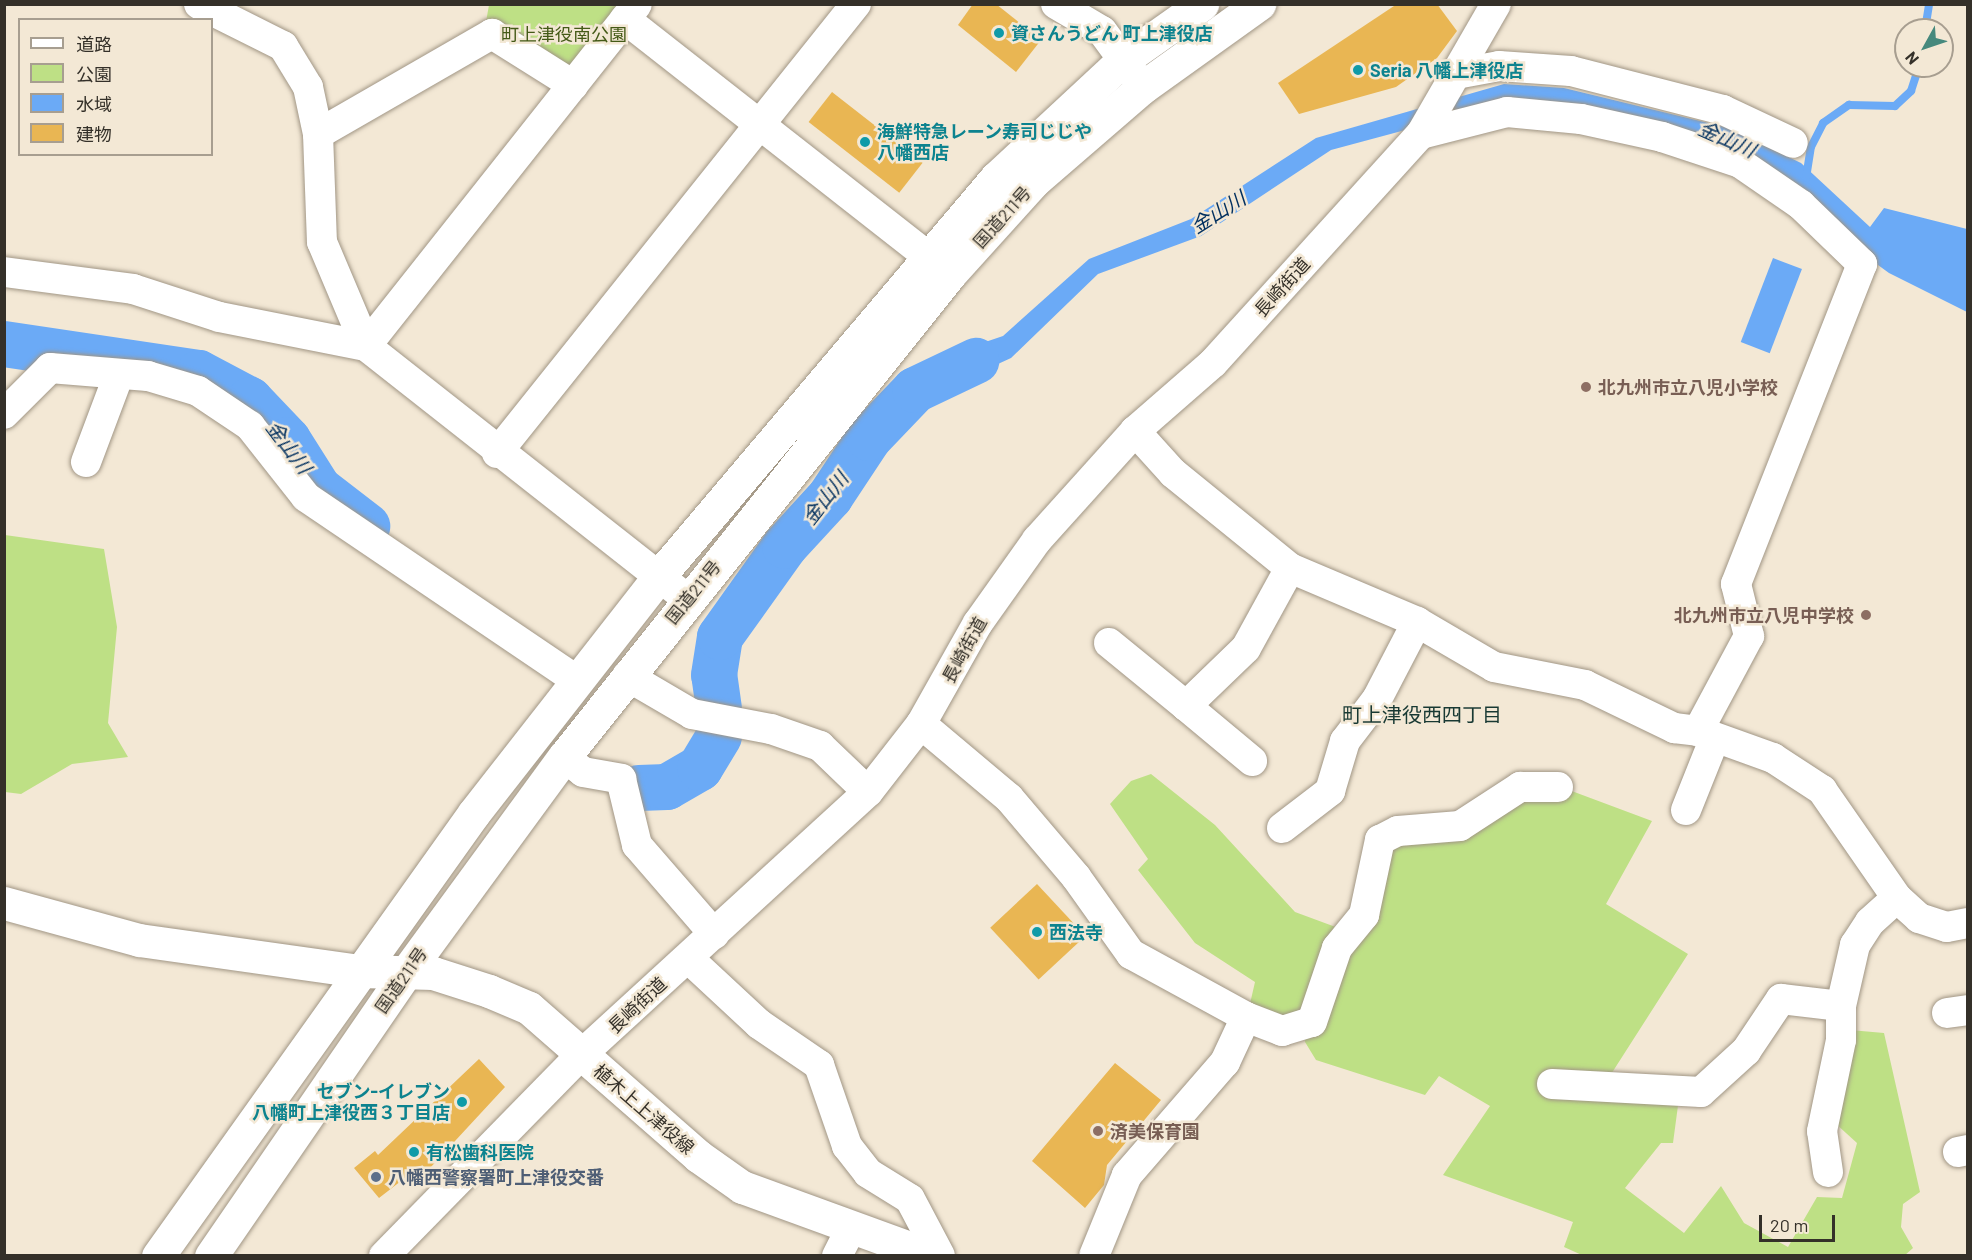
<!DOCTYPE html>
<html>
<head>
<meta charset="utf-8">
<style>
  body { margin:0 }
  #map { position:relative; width:1972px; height:1260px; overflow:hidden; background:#f3e8d5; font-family:Barlow,"Noto Sans JP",sans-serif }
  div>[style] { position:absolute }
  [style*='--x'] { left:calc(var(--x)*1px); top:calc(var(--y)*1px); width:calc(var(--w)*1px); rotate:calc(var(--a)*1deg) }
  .green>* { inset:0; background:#bee085 }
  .water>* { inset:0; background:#6baaf6; transform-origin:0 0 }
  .stream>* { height:8px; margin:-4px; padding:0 4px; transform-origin:4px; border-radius:4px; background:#6baaf6 }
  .river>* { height:46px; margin:-23px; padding:0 23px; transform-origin:23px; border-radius:23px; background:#6baaf6 }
  .building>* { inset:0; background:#e9b653; transform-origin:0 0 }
  .roads { filter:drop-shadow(0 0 2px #a19685) drop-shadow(0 0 2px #a19685) }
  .street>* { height:30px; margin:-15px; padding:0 15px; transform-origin:15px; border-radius:15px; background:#fff }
  .secondary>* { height:33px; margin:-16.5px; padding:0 16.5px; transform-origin:16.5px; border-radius:16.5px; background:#fff }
  .highway>* { height:33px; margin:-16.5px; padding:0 16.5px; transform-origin:16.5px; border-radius:16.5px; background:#fff }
  .dots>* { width:16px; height:16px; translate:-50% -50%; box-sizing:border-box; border:3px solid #f3e8d5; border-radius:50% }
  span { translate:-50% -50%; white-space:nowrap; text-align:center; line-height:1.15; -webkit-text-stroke:5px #f3e8d5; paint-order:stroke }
  .culture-label { font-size:18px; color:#0d838f; font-weight:700 }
  .left { translate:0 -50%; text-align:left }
  .right { translate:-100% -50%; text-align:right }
  .park-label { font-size:18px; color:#445a17 }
  .street-label { font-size:18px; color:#343029 }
  .education-label { font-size:18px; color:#785e54; font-weight:700 }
  .service-label { font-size:18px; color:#4e5e75; font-weight:700 }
  .water-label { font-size:20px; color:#02305f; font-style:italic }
  .neighbourhood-label { font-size:20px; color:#183933 }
  .frame { position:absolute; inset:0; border:6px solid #343029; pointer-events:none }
  .legend { position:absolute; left:18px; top:18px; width:195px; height:138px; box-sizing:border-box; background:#f3e8d5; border:2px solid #a79e90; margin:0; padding:8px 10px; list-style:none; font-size:18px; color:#343029 }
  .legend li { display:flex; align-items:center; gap:12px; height:30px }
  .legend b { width:30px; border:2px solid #a79e90 }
  .north { position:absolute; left:1894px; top:18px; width:60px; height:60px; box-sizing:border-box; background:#f3e8d5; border:2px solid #a79e90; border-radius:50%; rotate:230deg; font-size:16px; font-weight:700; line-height:24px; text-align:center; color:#343029 }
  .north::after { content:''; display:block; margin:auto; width:21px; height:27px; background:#46897d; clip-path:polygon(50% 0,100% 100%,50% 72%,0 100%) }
  .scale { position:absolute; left:1759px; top:1215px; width:76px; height:27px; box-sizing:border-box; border:3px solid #343029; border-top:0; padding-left:8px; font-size:18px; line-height:21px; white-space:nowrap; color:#343029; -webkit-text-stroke:4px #f3e8d5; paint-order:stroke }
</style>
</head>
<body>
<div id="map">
  <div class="green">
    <div style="clip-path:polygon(489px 5px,625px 5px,571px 73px,486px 22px)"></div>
    <div style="clip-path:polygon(5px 535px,104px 549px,117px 627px,108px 723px,128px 757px,72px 764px,21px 794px,5px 792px)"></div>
    <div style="clip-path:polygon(1151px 774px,1215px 825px,1295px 912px,1341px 929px,1385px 846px,1523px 795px,1569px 790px,1652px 821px,1606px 904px,1688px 954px,1599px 1093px,1679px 1098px,1673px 1143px,1661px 1143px,1625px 1188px,1684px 1233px,1721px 1186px,1744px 1223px,1788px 1247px,1817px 1197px,1842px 1198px,1857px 1143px,1835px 1123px,1850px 1030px,1884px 1033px,1920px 1192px,1903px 1204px,1901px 1227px,1913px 1248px,1904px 1256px,1584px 1256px,1564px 1247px,1573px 1222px,1443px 1175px,1490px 1106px,1439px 1076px,1425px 1095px,1316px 1060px,1305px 1042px,1300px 1013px,1276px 1019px,1249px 1008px,1255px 982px,1195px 943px,1138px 870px,1148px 859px,1110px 804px,1131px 781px)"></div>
  </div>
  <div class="water">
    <div style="clip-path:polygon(1504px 84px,1564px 88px,1725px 127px,1801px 163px,1870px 227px,1884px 208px,1967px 229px,1967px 312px,1889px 273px,1706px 140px,1450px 118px,1331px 150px,1201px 236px,1098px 274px,1011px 358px,913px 403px,932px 360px,1003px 336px,1089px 259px,1191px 219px,1316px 138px)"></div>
    <div style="left:1773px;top:258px;width:31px;height:90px;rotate:21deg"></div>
  </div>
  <div class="stream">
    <div style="--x:1925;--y:30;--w:26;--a:-81"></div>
    <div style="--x:1806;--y:178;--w:31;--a:-81"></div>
    <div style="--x:1811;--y:147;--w:27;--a:-63"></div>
    <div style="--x:1823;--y:123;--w:32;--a:-35"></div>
    <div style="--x:1849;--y:105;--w:46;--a:1.2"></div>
    <div style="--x:1895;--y:106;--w:22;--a:-43"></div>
    <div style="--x:1911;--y:91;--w:26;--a:-72"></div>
  </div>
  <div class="river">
    <div style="--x:4;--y:344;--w:197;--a:8.5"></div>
    <div style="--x:199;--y:373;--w:58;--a:27.9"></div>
    <div style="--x:250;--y:400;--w:55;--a:46.5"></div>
    <div style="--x:288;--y:440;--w:58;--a:57.7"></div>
    <div style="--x:319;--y:489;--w:61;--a:37.6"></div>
    <div style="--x:719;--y:709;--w:34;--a:-98"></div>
    <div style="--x:714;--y:675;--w:38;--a:-81"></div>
    <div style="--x:720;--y:637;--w:112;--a:-54.5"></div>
    <div style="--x:785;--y:546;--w:67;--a:-47.4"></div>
    <div style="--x:830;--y:497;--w:71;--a:-56.5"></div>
    <div style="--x:869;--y:438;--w:66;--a:-46.2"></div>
    <div style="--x:915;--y:390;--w:68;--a:-25.4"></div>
    <div style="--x:639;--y:788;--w:28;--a:-2"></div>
    <div style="--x:667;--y:787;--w:38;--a:-30"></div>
    <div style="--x:700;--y:768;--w:37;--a:-59"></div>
  </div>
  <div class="building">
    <div style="clip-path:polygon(973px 4px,996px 4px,1041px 40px,1016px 72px,958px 25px)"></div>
    <div style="clip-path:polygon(1397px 4px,1437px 4px,1457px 31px,1437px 58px,1396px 87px,1299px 114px,1278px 83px)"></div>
    <div style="left:832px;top:92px;width:115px;height:38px;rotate:38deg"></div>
    <div style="left:1037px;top:884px;width:71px;height:64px;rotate:47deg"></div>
    <div style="clip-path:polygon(479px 1059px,505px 1087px,418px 1181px,410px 1174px,379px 1198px,354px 1168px,375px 1151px,378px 1155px)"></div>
    <div style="clip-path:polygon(1115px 1063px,1161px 1100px,1107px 1165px,1104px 1185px,1085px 1208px,1032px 1161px)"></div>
  </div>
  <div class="roads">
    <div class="street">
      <div style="--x:199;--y:4;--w:94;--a:26.6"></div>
      <div style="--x:283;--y:46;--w:48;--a:58.6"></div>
      <div style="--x:308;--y:87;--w:48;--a:78"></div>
      <div style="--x:318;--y:134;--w:108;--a:87.9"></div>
      <div style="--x:322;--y:242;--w:113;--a:67.1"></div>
      <div style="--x:366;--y:346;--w:409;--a:38.2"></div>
      <div style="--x:1056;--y:4;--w:53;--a:30.4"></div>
      <div style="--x:1102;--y:31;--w:61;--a:53.7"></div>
      <div style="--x:625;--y:19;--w:385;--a:38.1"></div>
      <div style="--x:1456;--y:74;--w:44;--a:-10.5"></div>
      <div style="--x:1499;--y:66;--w:72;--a:4"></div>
      <div style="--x:1571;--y:71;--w:157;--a:14.4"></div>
      <div style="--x:1723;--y:110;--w:77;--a:25.2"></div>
      <div style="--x:318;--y:134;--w:201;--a:-29.9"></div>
      <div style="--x:492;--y:34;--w:96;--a:32.2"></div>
      <div style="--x:1421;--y:134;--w:89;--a:-14.3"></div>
      <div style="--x:1507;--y:112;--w:74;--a:5.4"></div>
      <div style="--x:1581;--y:119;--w:83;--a:12.5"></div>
      <div style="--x:1662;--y:137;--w:82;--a:18.4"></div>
      <div style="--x:1740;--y:163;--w:74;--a:34.5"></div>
      <div style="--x:1801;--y:205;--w:85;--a:44"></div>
      <div style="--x:1862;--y:264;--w:344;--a:111.5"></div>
      <div style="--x:1736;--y:584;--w:54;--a:76"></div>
      <div style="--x:1749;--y:636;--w:108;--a:118.2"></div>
      <div style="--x:4;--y:272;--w:130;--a:7.5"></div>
      <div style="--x:133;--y:289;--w:90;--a:18"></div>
      <div style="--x:219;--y:317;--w:150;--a:11.2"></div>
      <div style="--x:366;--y:346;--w:436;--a:-51.6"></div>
      <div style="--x:4;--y:414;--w:65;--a:-45"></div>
      <div style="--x:50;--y:368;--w:98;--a:4.7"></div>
      <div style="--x:148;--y:376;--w:52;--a:16.7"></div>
      <div style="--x:198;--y:391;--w:63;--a:33.9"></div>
      <div style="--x:250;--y:426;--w:90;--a:51.7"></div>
      <div style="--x:306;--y:497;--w:325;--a:34.1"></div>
      <div style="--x:1135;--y:431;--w:57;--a:47.9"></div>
      <div style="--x:1173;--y:473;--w:151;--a:39.1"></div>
      <div style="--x:1290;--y:568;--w:138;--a:23"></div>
      <div style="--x:1417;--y:622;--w:89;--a:30.3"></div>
      <div style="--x:1494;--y:667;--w:93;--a:11.2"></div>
      <div style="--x:1585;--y:685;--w:99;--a:25.8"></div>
      <div style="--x:1674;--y:728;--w:24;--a:7"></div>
      <div style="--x:1698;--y:731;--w:80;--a:19.8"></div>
      <div style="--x:1773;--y:758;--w:59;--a:33.1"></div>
      <div style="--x:1822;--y:790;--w:131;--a:55.2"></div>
      <div style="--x:1897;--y:898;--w:30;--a:42"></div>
      <div style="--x:1919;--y:918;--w:29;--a:18"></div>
      <div style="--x:1947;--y:927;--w:21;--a:-11"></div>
      <div style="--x:497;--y:453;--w:575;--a:-51.36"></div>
      <div style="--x:86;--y:462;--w:94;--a:-69.4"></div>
      <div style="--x:1109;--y:643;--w:99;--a:39.3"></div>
      <div style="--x:1186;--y:706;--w:83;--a:-44"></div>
      <div style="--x:1246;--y:648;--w:91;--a:-61.2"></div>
      <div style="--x:627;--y:676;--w:75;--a:30.3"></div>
      <div style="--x:692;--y:714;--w:80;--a:10.8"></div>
      <div style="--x:771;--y:729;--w:52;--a:19.1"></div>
      <div style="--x:820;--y:746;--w:66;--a:43.8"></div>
      <div style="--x:1186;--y:706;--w:86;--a:39.8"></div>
      <div style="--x:921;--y:724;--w:115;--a:40.1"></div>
      <div style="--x:1009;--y:798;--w:104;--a:49.7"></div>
      <div style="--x:1076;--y:877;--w:95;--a:54.5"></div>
      <div style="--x:1131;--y:954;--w:131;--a:28.7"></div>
      <div style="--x:1246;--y:1017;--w:50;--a:115"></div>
      <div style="--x:1225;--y:1062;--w:150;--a:130.9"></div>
      <div style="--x:1127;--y:1175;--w:87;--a:112.2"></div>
      <div style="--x:564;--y:757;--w:24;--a:38"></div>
      <div style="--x:583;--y:772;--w:39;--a:10"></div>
      <div style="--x:621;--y:779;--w:68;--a:76.4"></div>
      <div style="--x:637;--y:845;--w:118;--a:49.1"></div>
      <div style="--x:1686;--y:810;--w:75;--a:-68.2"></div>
      <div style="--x:1282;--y:828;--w:61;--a:-37.6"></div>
      <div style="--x:1330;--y:791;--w:52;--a:-73.3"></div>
      <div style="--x:1345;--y:741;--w:53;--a:-52.7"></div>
      <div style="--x:1377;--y:699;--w:87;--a:-62.5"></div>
      <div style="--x:688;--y:958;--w:97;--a:42.9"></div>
      <div style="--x:759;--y:1024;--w:73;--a:34.3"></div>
      <div style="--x:819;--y:1065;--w:86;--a:70.9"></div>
      <div style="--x:847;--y:1146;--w:34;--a:52"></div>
      <div style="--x:868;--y:1173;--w:49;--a:31.8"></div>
      <div style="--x:910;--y:1199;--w:64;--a:62.2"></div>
      <div style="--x:1947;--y:1013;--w:21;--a:-8"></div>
      <div style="--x:1246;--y:1017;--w:39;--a:21"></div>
      <div style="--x:1282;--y:1031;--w:31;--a:-17"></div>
      <div style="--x:1312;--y:1022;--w:78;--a:-71.3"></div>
      <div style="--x:1337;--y:948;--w:43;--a:-50.7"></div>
      <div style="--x:1364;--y:915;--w:77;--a:-78"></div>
      <div style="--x:1380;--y:840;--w:20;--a:-27"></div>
      <div style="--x:1398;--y:831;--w:62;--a:-4.6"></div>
      <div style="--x:1460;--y:826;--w:72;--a:-33"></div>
      <div style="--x:1520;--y:787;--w:38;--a:0"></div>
      <div style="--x:1552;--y:1084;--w:149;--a:3.1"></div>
      <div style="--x:1701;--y:1092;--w:61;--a:-42.3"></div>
      <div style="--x:1746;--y:1051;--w:63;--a:-56.1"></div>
      <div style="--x:1781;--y:999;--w:60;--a:6.7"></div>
      <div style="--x:1841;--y:1006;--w:63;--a:-77.1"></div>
      <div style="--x:1855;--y:945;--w:27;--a:-57"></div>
      <div style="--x:1870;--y:922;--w:36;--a:-42"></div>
      <div style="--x:1958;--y:1152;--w:10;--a:-11"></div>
      <div style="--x:1828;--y:1172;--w:41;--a:-98.3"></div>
      <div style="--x:1822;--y:1131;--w:93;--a:-78.2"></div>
      <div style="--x:1841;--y:1040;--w:34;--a:-90"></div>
      <div style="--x:384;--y:1256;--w:283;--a:-45.6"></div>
      <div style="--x:582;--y:1054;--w:388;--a:-42.5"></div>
      <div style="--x:868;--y:792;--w:86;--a:-52.1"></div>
      <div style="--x:921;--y:724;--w:116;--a:-60.6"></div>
      <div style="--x:978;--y:623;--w:102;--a:-54.6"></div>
      <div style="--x:1037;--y:540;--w:147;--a:-48"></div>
      <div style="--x:1135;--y:431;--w:103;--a:-41.1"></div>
      <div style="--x:1213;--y:363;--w:309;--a:-47.8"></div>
      <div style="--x:1421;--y:134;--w:150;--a:-60"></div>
      <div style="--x:837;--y:1256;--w:29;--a:-63"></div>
    </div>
    <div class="secondary">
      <div style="--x:4;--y:903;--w:140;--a:15.3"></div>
      <div style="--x:139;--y:940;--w:223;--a:8"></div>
      <div style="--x:360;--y:971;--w:73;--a:1.6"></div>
      <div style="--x:433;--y:973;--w:59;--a:17.8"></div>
      <div style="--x:489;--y:991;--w:43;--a:23"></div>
      <div style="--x:529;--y:1008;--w:225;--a:41.2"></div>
      <div style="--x:698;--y:1156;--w:54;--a:35.2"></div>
      <div style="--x:742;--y:1187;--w:202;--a:20"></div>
    </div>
    <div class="highway">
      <div style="--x:158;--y:1256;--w:544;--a:-54.5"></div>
      <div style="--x:474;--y:813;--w:301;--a:-52"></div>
      <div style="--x:659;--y:576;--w:522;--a:-49.74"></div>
      <div style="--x:996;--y:178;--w:173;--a:-42.9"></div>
      <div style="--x:1123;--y:60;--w:97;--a:-35.3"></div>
      <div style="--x:211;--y:1256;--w:342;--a:-55.5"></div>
      <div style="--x:405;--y:974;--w:269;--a:-53.8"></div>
      <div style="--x:564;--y:757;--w:618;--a:-51.37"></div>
      <div style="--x:950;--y:274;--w:125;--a:-47.9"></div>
      <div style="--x:1034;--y:181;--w:144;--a:-40.8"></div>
      <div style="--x:1143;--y:87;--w:143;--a:-35.6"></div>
    </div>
  </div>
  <div class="dots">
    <div style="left:999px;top:33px;background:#0f9aa8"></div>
    <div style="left:1358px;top:70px;background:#0f9aa8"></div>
    <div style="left:865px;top:142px;background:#0f9aa8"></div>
    <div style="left:1586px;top:387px;background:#8d6e63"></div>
    <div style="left:1866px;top:615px;background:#8d6e63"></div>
    <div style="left:1037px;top:932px;background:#0f9aa8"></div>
    <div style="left:462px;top:1102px;background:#0f9aa8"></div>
    <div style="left:1098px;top:1131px;background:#8d6e63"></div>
    <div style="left:414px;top:1152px;background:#0f9aa8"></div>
    <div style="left:376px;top:1177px;background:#5c6f8a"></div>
  </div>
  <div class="culture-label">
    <span class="left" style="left:1011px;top:33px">資さんうどん 町上津役店</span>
    <span class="left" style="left:1370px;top:70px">Seria 八幡上津役店</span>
    <span class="left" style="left:877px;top:142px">海鮮特急レーン寿司じじや<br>八幡西店</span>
    <span class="left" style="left:1049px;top:932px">西法寺</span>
    <span class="right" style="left:450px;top:1102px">セブン-イレブン<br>八幡町上津役西３丁目店</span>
    <span class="left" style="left:426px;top:1152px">有松歯科医院</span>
  </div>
  <div class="park-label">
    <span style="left:564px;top:34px">町上津役南公園</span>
  </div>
  <div class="street-label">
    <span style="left:1002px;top:217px;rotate:-48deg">国道211号</span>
    <span style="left:1282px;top:287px;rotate:-48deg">長崎街道</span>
    <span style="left:693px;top:592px;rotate:-51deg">国道211号</span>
    <span style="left:964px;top:650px;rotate:-61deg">長崎街道</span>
    <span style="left:401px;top:980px;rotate:-55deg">国道211号</span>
    <span style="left:637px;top:1005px;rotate:-43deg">長崎街道</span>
    <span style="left:644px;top:1109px;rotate:41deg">植木上上津役線</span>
  </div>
  <div class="education-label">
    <span class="left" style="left:1598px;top:387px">北九州市立八児小学校</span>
    <span class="right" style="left:1854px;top:615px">北九州市立八児中学校</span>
    <span class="left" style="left:1110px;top:1131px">済美保育園</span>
  </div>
  <div class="service-label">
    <span class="left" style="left:388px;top:1177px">八幡西警察署町上津役交番</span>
  </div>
  <div class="water-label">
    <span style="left:1727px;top:139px;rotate:24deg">金山川</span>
    <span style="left:1218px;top:212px;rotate:-32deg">金山川</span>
    <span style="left:289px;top:447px;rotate:53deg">金山川</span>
    <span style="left:825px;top:498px;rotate:-52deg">金山川</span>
  </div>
  <div class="neighbourhood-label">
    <span style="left:1422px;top:714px">町上津役西四丁目</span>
  </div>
  <div class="frame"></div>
  <ul class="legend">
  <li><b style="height:8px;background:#fff"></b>道路</li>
  <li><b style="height:16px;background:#bee085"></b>公園</li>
  <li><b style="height:16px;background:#6baaf6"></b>水域</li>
  <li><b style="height:16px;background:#e9b653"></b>建物</li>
  </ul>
  <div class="north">N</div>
  <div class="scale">20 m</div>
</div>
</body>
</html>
